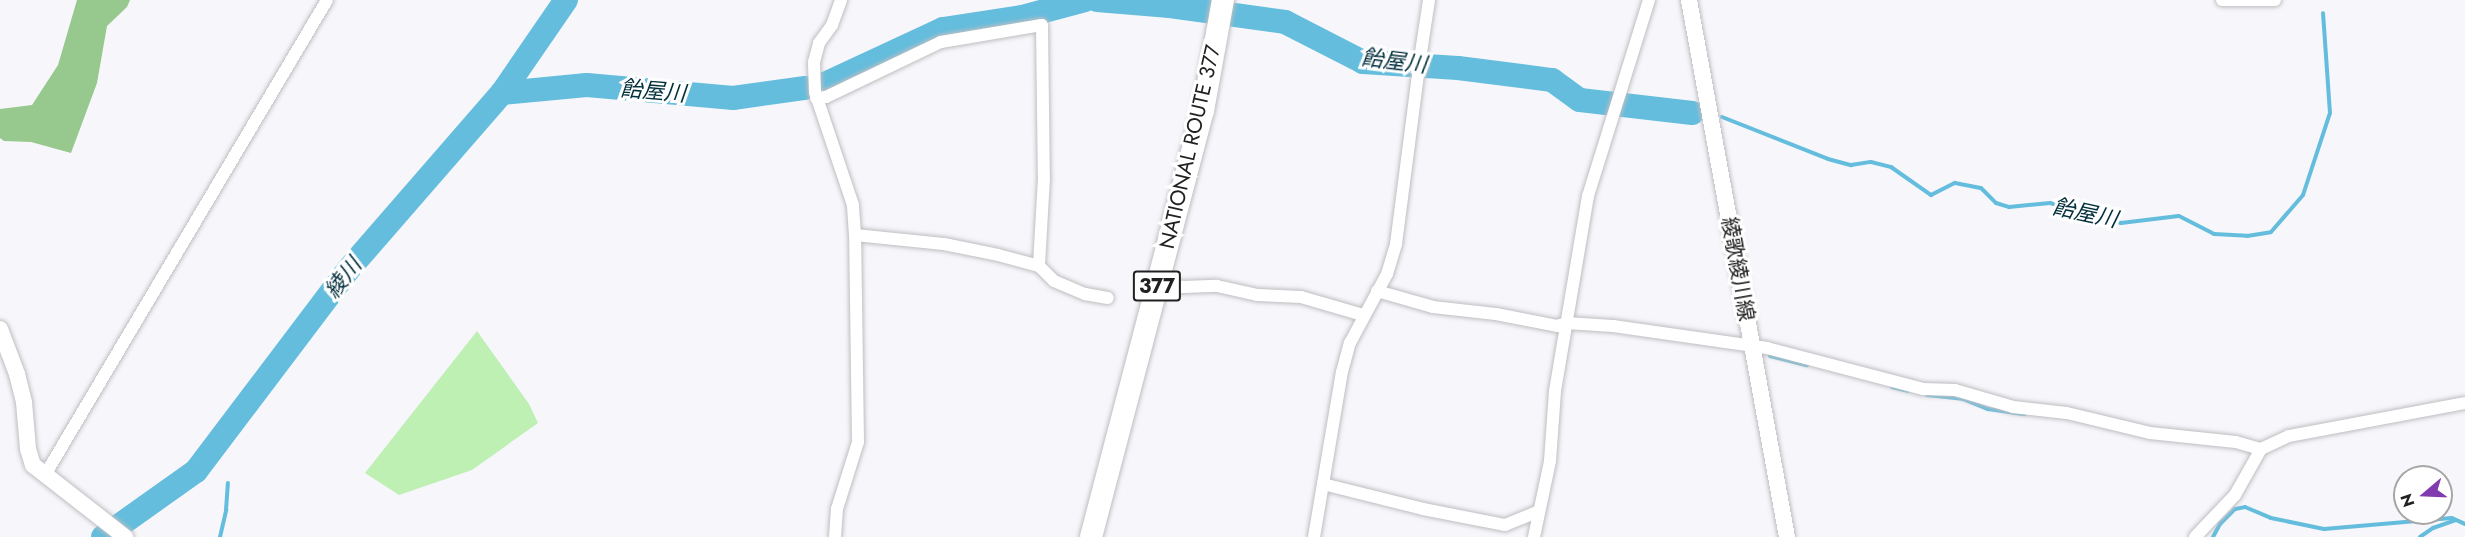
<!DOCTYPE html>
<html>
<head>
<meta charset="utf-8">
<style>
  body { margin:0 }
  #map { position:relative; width:2465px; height:537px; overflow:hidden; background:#f7f7fb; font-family:Jost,"Noto Sans JP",sans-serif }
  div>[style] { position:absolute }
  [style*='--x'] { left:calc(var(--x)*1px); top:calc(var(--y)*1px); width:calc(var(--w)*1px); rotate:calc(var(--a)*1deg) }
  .green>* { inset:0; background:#beefb3 }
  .forest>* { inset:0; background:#97c88d }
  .stream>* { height:4px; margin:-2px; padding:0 2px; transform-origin:2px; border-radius:2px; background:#64bddd }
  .river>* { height:24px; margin:-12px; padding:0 12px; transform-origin:12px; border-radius:12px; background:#64bddd }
  .roads { filter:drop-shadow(0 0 2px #bebec2) drop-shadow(0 0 2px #bebec2) }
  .street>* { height:12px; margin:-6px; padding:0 6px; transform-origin:6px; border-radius:6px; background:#fff }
  .secondary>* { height:16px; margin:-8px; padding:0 8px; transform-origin:8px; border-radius:8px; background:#fff }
  .highway>* { height:22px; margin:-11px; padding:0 11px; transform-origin:11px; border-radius:11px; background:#fff }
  span { translate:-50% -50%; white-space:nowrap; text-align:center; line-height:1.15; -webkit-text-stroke:6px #fff; paint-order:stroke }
  .shield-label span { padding:2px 4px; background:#fff; border:2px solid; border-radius:4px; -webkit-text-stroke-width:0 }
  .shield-label { font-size:20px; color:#212122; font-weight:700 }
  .street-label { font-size:21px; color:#212122 }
  .water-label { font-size:22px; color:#032f3c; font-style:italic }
  .north { position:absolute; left:2393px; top:465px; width:60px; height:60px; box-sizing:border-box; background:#fff; border:2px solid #a6a6a7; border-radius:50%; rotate:251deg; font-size:16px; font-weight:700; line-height:24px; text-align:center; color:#212122 }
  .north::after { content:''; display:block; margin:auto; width:21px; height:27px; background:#813baf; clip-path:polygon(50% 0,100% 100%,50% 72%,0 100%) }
</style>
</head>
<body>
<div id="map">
  <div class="green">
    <div style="clip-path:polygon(477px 331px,529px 404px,538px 423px,472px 470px,399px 495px,365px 473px)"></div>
  </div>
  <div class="forest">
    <div style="clip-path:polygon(77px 0,130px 0,127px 7px,107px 26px,97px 83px,71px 153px,31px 142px,4px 141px,0 138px,0 109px,32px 105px,58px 65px)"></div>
  </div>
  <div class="stream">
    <div style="--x:1722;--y:117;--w:114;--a:21.6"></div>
    <div style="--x:1828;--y:159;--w:24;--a:15"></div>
    <div style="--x:1851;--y:165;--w:20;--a:-9"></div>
    <div style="--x:1871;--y:162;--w:21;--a:14"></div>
    <div style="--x:1891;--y:167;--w:49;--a:35"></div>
    <div style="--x:1931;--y:195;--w:27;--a:-27"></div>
    <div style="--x:1955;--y:183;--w:26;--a:11"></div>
    <div style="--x:1981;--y:188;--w:21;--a:45"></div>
    <div style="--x:1996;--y:203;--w:14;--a:17"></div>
    <div style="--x:2009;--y:207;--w:41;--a:-5.6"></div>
    <div style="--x:2050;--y:203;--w:74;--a:15.7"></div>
    <div style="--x:2121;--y:223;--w:58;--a:-6.9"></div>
    <div style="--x:2179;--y:216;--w:39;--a:27"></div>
    <div style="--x:2214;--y:234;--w:33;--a:3"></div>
    <div style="--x:2247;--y:236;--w:24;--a:-9"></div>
    <div style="--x:2271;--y:232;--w:49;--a:-49.1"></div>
    <div style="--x:2303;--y:195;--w:86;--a:-71.8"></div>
    <div style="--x:2330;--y:113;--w:100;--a:-94"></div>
    <div style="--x:1770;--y:356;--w:38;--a:14"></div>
    <div style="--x:1892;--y:387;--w:16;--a:14"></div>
    <div style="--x:1927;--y:395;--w:36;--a:6"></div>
    <div style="--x:1963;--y:399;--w:27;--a:22"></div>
    <div style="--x:1988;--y:409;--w:37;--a:8"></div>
    <div style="--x:220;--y:537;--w:28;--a:-77"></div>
    <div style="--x:226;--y:510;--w:27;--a:-86"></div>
    <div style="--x:2213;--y:537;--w:15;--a:-62"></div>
    <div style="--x:2220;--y:524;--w:21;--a:-45"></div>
    <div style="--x:2235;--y:509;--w:10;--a:-11"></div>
    <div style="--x:2245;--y:507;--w:28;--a:23"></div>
    <div style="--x:2271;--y:518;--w:54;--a:11.7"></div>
    <div style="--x:2324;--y:529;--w:128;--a:-4.9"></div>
    <div style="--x:2452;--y:518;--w:14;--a:25"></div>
    <div style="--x:2420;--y:537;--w:16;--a:-35"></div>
    <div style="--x:2433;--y:528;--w:24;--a:-19"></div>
  </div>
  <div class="river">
    <div style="--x:1097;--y:0;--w:73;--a:4.7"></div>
    <div style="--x:1170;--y:6;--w:116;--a:7.9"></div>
    <div style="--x:1285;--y:22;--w:88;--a:27.1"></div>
    <div style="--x:1363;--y:62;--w:95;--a:3.6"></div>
    <div style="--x:1458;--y:68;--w:95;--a:7.3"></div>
    <div style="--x:1552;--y:80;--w:34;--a:36"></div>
    <div style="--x:1580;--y:100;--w:113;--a:6.6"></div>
    <div style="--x:825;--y:84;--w:130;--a:-25"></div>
    <div style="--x:943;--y:29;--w:80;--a:-8.6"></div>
    <div style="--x:1022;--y:17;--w:65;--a:-15.1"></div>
    <div style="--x:502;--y:93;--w:85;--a:-5.4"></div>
    <div style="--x:587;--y:85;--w:147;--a:5.1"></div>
    <div style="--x:733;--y:98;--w:73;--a:-7.9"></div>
    <div style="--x:103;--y:537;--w:114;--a:-35.4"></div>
    <div style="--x:196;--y:471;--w:252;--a:-52.9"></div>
    <div style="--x:348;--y:270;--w:235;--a:-49"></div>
    <div style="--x:502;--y:93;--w:113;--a:-55.5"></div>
  </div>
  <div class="roads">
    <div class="street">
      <div style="--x:2222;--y:0;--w:53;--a:0"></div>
      <div style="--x:1420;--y:59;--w:60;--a:-81.3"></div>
      <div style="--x:816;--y:98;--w:10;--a:-6"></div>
      <div style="--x:826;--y:97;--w:127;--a:-25.6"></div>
      <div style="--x:941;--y:42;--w:102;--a:-9.6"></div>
      <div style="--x:1042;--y:25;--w:153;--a:89.3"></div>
      <div style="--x:1044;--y:178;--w:88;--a:93.3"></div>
      <div style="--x:855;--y:235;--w:89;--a:5.8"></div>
      <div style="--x:944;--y:244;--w:55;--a:11.5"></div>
      <div style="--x:998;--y:255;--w:42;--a:15"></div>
      <div style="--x:1039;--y:266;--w:21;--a:45"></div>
      <div style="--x:1054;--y:281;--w:34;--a:23"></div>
      <div style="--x:1085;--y:294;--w:23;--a:10"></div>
      <div style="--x:1377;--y:291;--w:58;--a:15.9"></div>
      <div style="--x:1433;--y:307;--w:63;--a:6.3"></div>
      <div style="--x:1496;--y:314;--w:62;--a:11.1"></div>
      <div style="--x:1557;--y:326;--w:9;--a:-18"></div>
      <div style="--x:1566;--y:323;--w:47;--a:3.7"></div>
      <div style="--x:1613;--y:326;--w:156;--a:8.1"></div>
      <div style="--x:1767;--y:348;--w:161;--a:14.7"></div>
      <div style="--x:1923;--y:389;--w:32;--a:2"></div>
      <div style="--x:1955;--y:390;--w:60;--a:16.3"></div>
      <div style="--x:2013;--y:407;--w:54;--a:6.3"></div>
      <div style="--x:2067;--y:413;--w:85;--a:13.5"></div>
      <div style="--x:2150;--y:433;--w:86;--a:6"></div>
      <div style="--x:2236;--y:442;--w:26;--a:16"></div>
      <div style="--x:1156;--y:293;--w:28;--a:-13"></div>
      <div style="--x:1183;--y:287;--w:34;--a:-2"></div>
      <div style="--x:1217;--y:286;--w:42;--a:12.4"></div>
      <div style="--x:1258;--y:295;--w:43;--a:2.7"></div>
      <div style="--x:1301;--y:297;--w:65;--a:16.2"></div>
      <div style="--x:45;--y:475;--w:552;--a:-59.3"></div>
      <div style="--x:1323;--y:484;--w:103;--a:14"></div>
      <div style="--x:1423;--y:509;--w:84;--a:11"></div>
      <div style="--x:1505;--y:525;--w:35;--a:-22"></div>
      <div style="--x:835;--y:537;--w:28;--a:-86"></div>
      <div style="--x:837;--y:509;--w:70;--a:-72.6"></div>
      <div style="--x:858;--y:442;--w:207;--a:-90.8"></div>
      <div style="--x:855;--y:235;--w:30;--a:-94"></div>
      <div style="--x:853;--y:205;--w:119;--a:-108.6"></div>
      <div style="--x:815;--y:92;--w:30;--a:-92"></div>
      <div style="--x:814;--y:62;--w:20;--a:-75"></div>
      <div style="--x:819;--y:43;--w:22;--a:-54"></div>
      <div style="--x:832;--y:25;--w:27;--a:-70"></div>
      <div style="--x:1314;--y:537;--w:167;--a:-80.4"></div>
      <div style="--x:1342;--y:372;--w:30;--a:-75"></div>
      <div style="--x:1350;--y:343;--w:78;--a:-61.8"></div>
      <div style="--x:1387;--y:274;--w:31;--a:-73"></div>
      <div style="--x:1396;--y:244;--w:177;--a:-82.6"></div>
      <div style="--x:1534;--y:537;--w:78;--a:-78.1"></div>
      <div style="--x:1550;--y:461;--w:70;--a:-85.9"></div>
      <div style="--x:1555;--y:391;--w:198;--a:-80.4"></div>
      <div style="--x:1588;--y:196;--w:205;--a:-72.7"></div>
      <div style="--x:2195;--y:537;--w:58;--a:-46.4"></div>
      <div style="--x:2235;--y:495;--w:53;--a:-60.5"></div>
      <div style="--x:2261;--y:449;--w:31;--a:-25"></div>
      <div style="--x:2289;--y:436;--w:179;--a:-10.6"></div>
    </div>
    <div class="secondary">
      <div style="--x:1689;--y:0;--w:546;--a:79.66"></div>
      <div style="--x:1419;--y:68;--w:9;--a:-84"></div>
      <div style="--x:0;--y:329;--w:48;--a:69.3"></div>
      <div style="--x:17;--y:374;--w:29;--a:76"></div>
      <div style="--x:24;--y:402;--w:47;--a:85.1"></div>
      <div style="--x:28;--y:449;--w:17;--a:73"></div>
      <div style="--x:33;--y:465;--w:117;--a:38"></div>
    </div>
    <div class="highway">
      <div style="--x:1091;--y:537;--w:440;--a:-75.3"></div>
      <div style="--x:1203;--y:111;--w:113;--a:-79.8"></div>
    </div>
  </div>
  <div class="shield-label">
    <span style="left:1157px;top:286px">377</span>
  </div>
  <div class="street-label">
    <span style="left:1190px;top:147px;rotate:-77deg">NATIONAL ROUTE 377</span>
    <span style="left:1738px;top:269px;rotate:80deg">綾歌綾川線</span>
  </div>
  <div class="water-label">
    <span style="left:1394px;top:61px;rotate:7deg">飴屋川</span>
    <span style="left:653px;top:91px;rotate:5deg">飴屋川</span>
    <span style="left:2085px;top:213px;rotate:12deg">飴屋川</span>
    <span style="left:343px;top:278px;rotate:-52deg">綾川</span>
  </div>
  <div class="north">N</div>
</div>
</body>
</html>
